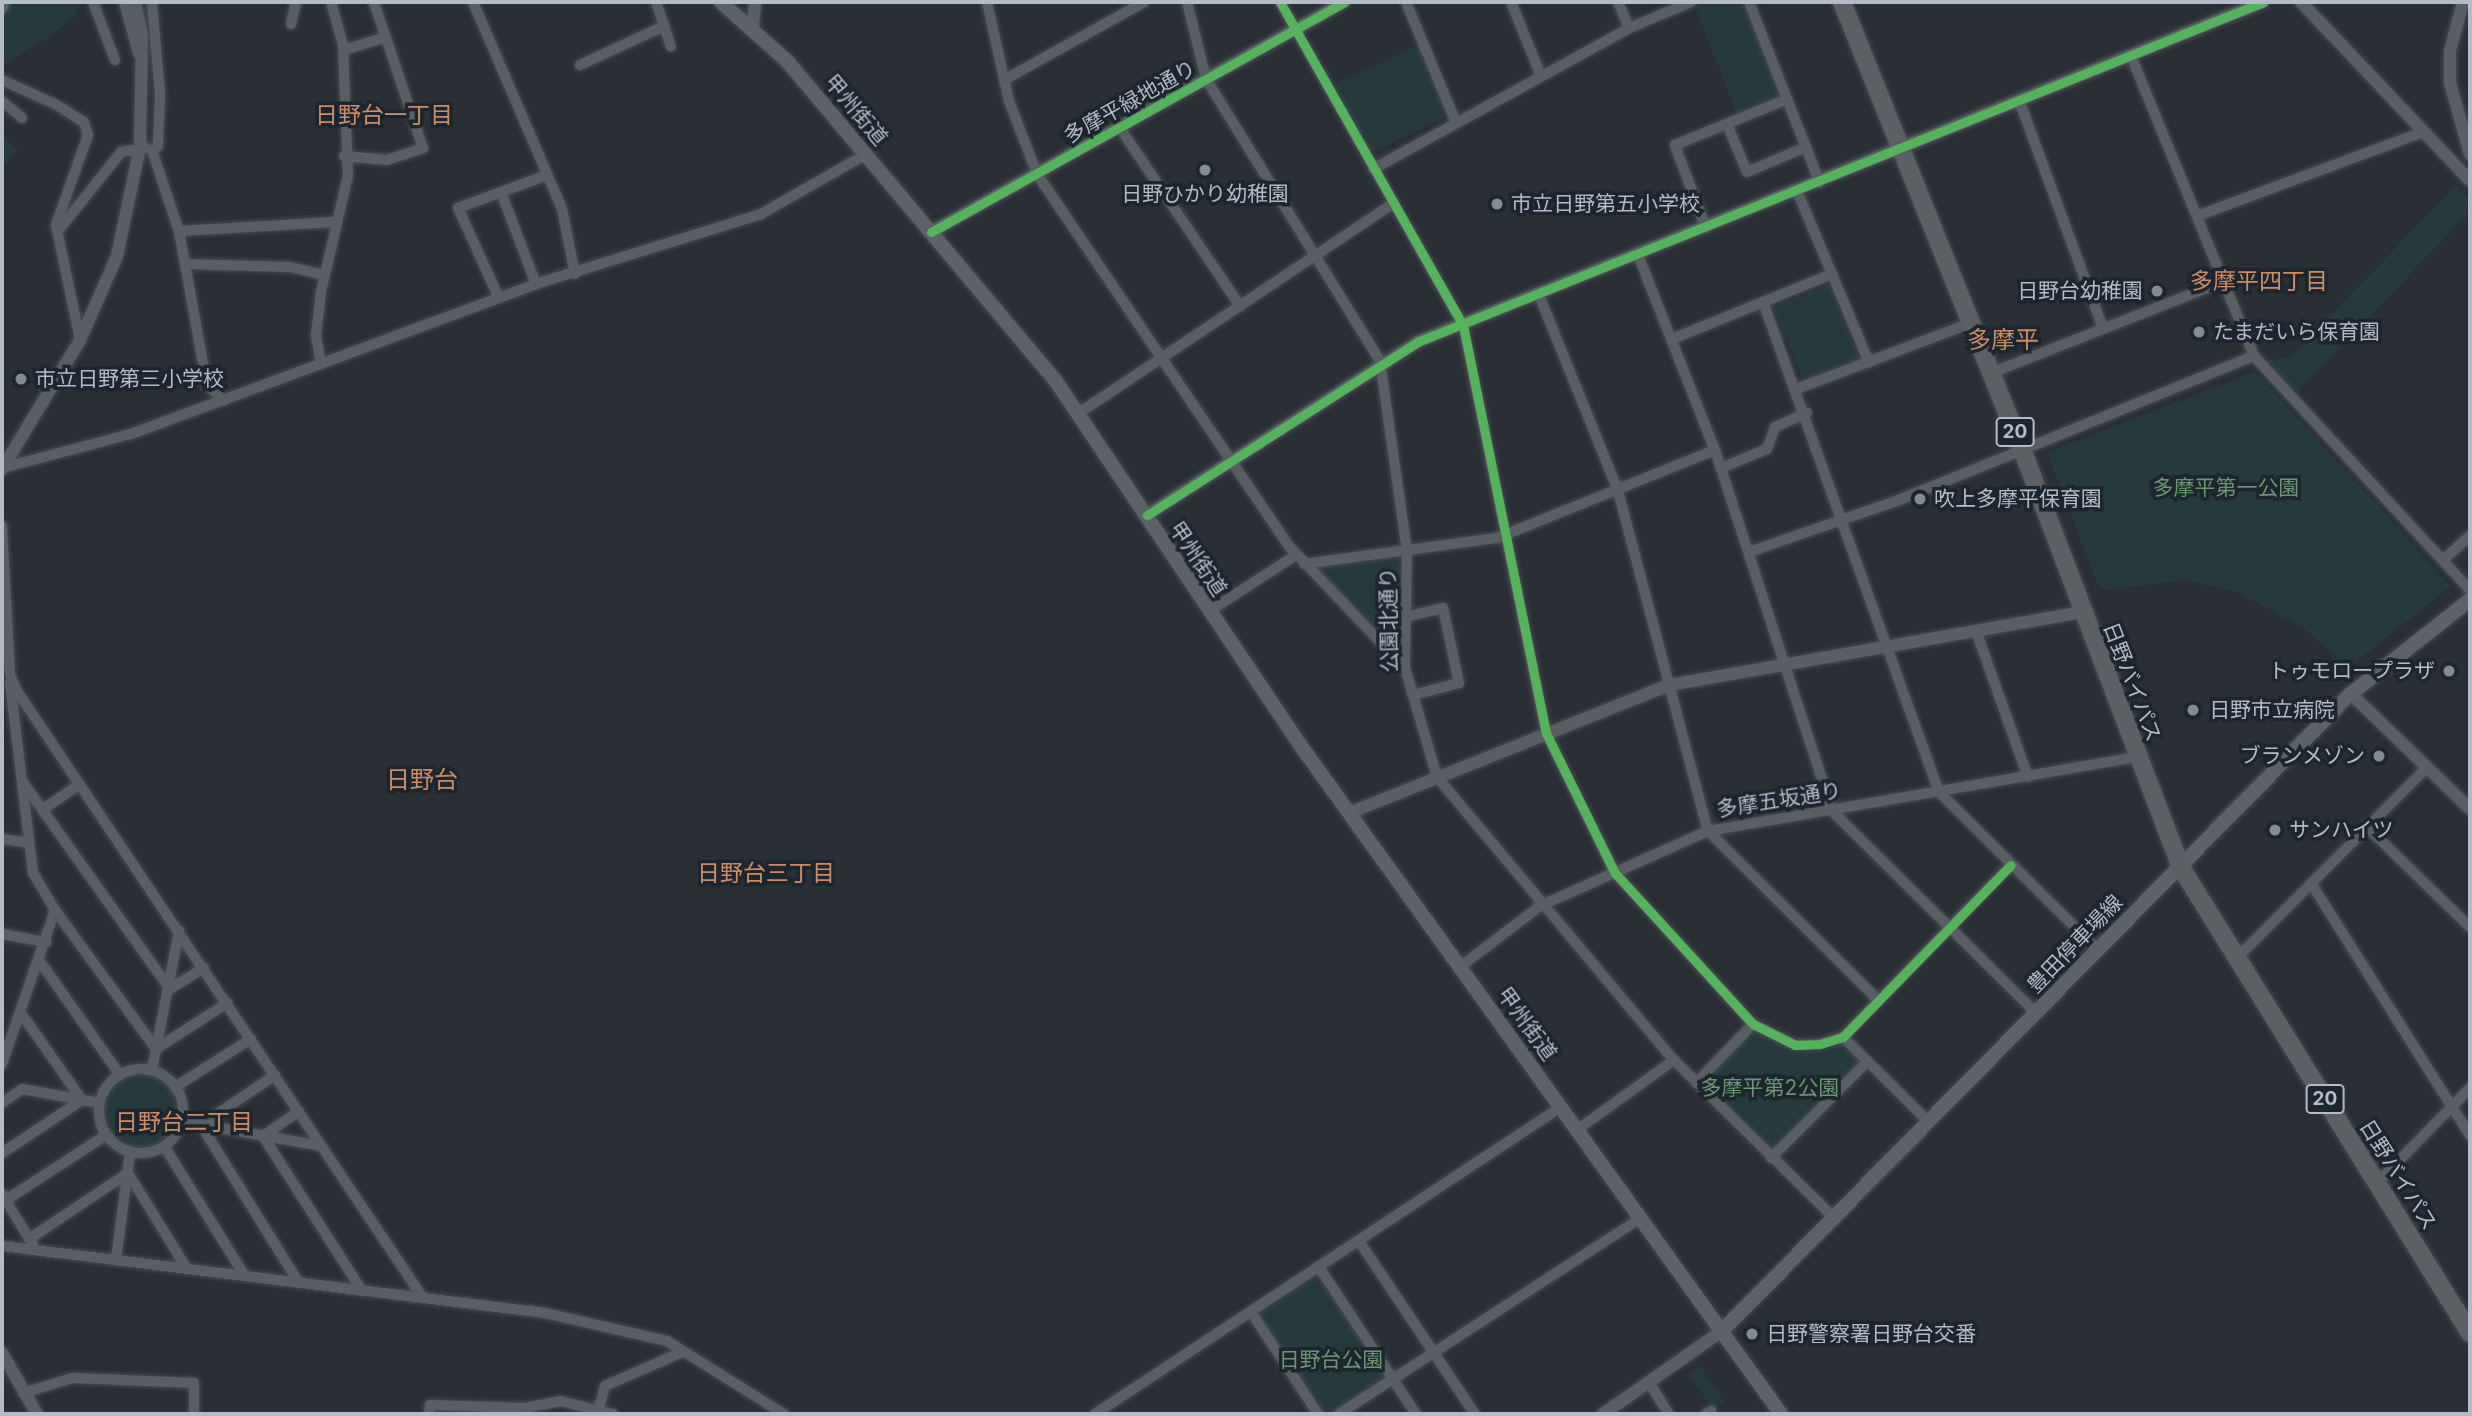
<!DOCTYPE html>
<html>
<head>
<meta charset="utf-8">
<style>
  body { margin:0 }
  #map { position:relative; width:2472px; height:1416px; overflow:hidden; background:#292f35; font-family:Inter,"Noto Sans JP",sans-serif }
  div>[style] { position:absolute }
  [style*='--x'] { left:calc(var(--x)*1px); top:calc(var(--y)*1px); width:calc(var(--w)*1px); rotate:calc(var(--a)*1deg) }
  .green>* { inset:0; background:#273a3b; transform-origin:0 0 }
  .round { border-radius:50% }
  .roads { filter:drop-shadow(0 0 2px #474b50) drop-shadow(0 0 2px #474b50) }
  .minor>* { height:10px; margin:-5px; padding:0 5px; transform-origin:5px; border-radius:5px; background:#585e63 }
  .minor>.ring { margin:-5px; padding:0; box-sizing:content-box; background:none; border:10px solid #585e63; border-radius:50% }
  .tertiary>* { height:12px; margin:-6px; padding:0 6px; transform-origin:6px; border-radius:6px; background:#585e63 }
  .secondary>* { height:14px; margin:-7px; padding:0 7px; transform-origin:7px; border-radius:7px; background:#5d6168 }
  .trunk>* { height:18px; margin:-9px; padding:0 9px; transform-origin:9px; border-radius:9px; background:#5c6064 }
  .cycleway>* { height:9px; margin:-4.5px; padding:0 4.5px; transform-origin:4.5px; border-radius:4.5px; background:#56b35d }
  .dots>* { width:19px; height:19px; translate:-50% -50%; box-sizing:border-box; border:4px solid #1d262f; border-radius:50% }
  span { translate:-50% -50%; white-space:nowrap; text-align:center; line-height:1.15; -webkit-text-stroke:7px #1d262f; paint-order:stroke }
  .shield-label span { padding:2px 5px; background:#1d262f; border:2px solid; border-radius:5px; -webkit-text-stroke-width:0 }
  .shield-label { font-size:19px; color:#b3bcc6; font-weight:700 }
  .street-label { font-size:21px; color:#b3bcc6 }
  .poi-label { font-size:21px; color:#b3bcc6 }
  .left { translate:0 -50%; text-align:left }
  .right { translate:-100% -50%; text-align:right }
  .park-label { font-size:21px; color:#6b9672 }
  .neighbourhood-label { font-size:23px; color:#ce8c66 }
  .quarter-label { font-size:24px; color:#ce8c66 }
  .frame { position:absolute; inset:0; border:4px solid #b3bcc6; pointer-events:none }
</style>
</head>
<body>
<div id="map">
  <div class="green">
    <div style="clip-path:polygon(2px 2px,80px 2px,76px 15px,48px 38px,2px 65px)"></div>
    <div style="clip-path:polygon(1693px 2px,1749px 2px,1787px 99px,1739px 119px)"></div>
    <div style="left:1419px;top:45px;width:77px;height:93px;rotate:65deg"></div>
    <div style="clip-path:polygon(2px 133px,18px 152px,2px 167px)"></div>
    <div style="clip-path:polygon(2456px 185px,2470px 200px,2470px 211px,2298px 392px,2265px 361px,2292px 356px)"></div>
    <div style="left:1828px;top:284px;width:82px;height:60px;rotate:67deg"></div>
    <div style="clip-path:polygon(2255px 372px,2451px 586px,2348px 668px,2306px 630px,2238px 592px,2186px 580px,2106px 590px,2098px 585px,2047px 452px)"></div>
    <div style="clip-path:polygon(1399px 557px,1399px 658px,1317px 569px)"></div>
    <div style="clip-path:polygon(1753px 1024px,1795px 1045px,1843px 1037px,1867px 1062px,1771px 1158px,1696px 1083px)"></div>
    <div class="round" style="left:103px;top:1073px;width:74px;height:74px"></div>
    <div style="clip-path:polygon(1323px 1273px,1393px 1379px,1339px 1414px,1318px 1414px,1254px 1317px)"></div>
    <div style="left:1700px;top:1366px;width:43px;height:14px;rotate:56deg"></div>
  </div>
  <div class="roads">
    <div class="minor">
      <div style="--x:93;--y:2;--w:62;--a:69.2"></div>
      <div style="--x:473;--y:2;--w:225;--a:66.7"></div>
      <div style="--x:562;--y:209;--w:66;--a:78.7"></div>
      <div style="--x:656;--y:2;--w:47;--a:71.6"></div>
      <div style="--x:987;--y:2;--w:101;--a:77.5"></div>
      <div style="--x:1009;--y:101;--w:78;--a:69"></div>
      <div style="--x:1037;--y:174;--w:448;--a:55.9"></div>
      <div style="--x:1288;--y:545;--w:170;--a:46.4"></div>
      <div style="--x:1187;--y:2;--w:79;--a:76.1"></div>
      <div style="--x:1206;--y:79;--w:331;--a:58.3"></div>
      <div style="--x:1380;--y:361;--w:191;--a:81.9"></div>
      <div style="--x:1407;--y:550;--w:118;--a:91"></div>
      <div style="--x:1405;--y:668;--w:114;--a:73.6"></div>
      <div style="--x:1437;--y:777;--w:369;--a:50.1"></div>
      <div style="--x:1674;--y:1060;--w:225;--a:44.6"></div>
      <div style="--x:1280;--y:2;--w:371;--a:60.5"></div>
      <div style="--x:1463;--y:325;--w:416;--a:78.5"></div>
      <div style="--x:1546;--y:733;--w:156;--a:63.8"></div>
      <div style="--x:1615;--y:873;--w:205;--a:47.6"></div>
      <div style="--x:1753;--y:1024;--w:47;--a:26.6"></div>
      <div style="--x:1795;--y:1045;--w:25;--a:-2"></div>
      <div style="--x:1820;--y:1044;--w:24;--a:-17"></div>
      <div style="--x:1843;--y:1037;--w:240;--a:-45.7"></div>
      <div style="--x:1406;--y:2;--w:131;--a:67.5"></div>
      <div style="--x:1511;--y:2;--w:80;--a:67.9"></div>
      <div style="--x:1618;--y:2;--w:28;--a:67"></div>
      <div style="--x:1749;--y:2;--w:194;--a:68.6"></div>
      <div style="--x:2;--y:9;--w:8;--a:-67"></div>
      <div style="--x:291;--y:24;--w:23;--a:-77"></div>
      <div style="--x:344;--y:50;--w:44;--a:-17.2"></div>
      <div style="--x:2131;--y:56;--w:324;--a:67.7"></div>
      <div style="--x:2254;--y:356;--w:318;--a:47.3"></div>
      <div style="--x:580;--y:65;--w:93;--a:-24.9"></div>
      <div style="--x:2;--y:80;--w:58;--a:24.4"></div>
      <div style="--x:55;--y:104;--w:34;--a:32"></div>
      <div style="--x:84;--y:122;--w:14;--a:73"></div>
      <div style="--x:88;--y:135;--w:96;--a:109.6"></div>
      <div style="--x:56;--y:225;--w:117;--a:78.2"></div>
      <div style="--x:1004;--y:80;--w:160;--a:-29.1"></div>
      <div style="--x:2019;--y:100;--w:243;--a:69.8"></div>
      <div style="--x:2;--y:101;--w:26;--a:40"></div>
      <div style="--x:1727;--y:124;--w:52;--a:67.4"></div>
      <div style="--x:1747;--y:172;--w:64;--a:-23"></div>
      <div style="--x:1120;--y:128;--w:215;--a:56"></div>
      <div style="--x:152;--y:150;--w:85;--a:71.6"></div>
      <div style="--x:179;--y:231;--w:157;--a:79.7"></div>
      <div style="--x:207;--y:385;--w:23;--a:43"></div>
      <div style="--x:152;--y:150;--w:7;--a:-34"></div>
      <div style="--x:158;--y:146;--w:52;--a:-87.8"></div>
      <div style="--x:160;--y:94;--w:92;--a:-95"></div>
      <div style="--x:344;--y:156;--w:43;--a:5.3"></div>
      <div style="--x:387;--y:160;--w:38;--a:-18"></div>
      <div style="--x:423;--y:148;--w:154;--a:-108.6"></div>
      <div style="--x:1373;--y:169;--w:292;--a:-28.8"></div>
      <div style="--x:1629;--y:28;--w:67;--a:-22.8"></div>
      <div style="--x:1797;--y:191;--w:186;--a:67.2"></div>
      <div style="--x:501;--y:192;--w:98;--a:69.2"></div>
      <div style="--x:2197;--y:216;--w:241;--a:-20.4"></div>
      <div style="--x:1706;--y:228;--w:89;--a:-110.5"></div>
      <div style="--x:1675;--y:145;--w:121;--a:-22.3"></div>
      <div style="--x:58;--y:231;--w:101;--a:-51.4"></div>
      <div style="--x:121;--y:152;--w:25;--a:-9"></div>
      <div style="--x:179;--y:231;--w:156;--a:-3.3"></div>
      <div style="--x:1638;--y:255;--w:210;--a:68.5"></div>
      <div style="--x:1715;--y:450;--w:379;--a:72"></div>
      <div style="--x:1832;--y:811;--w:289;--a:44.7"></div>
      <div style="--x:185;--y:264;--w:105;--a:1.6"></div>
      <div style="--x:290;--y:267;--w:35;--a:13"></div>
      <div style="--x:1539;--y:295;--w:211;--a:68"></div>
      <div style="--x:1618;--y:491;--w:352;--a:75.2"></div>
      <div style="--x:1708;--y:831;--w:241;--a:44.8"></div>
      <div style="--x:499;--y:298;--w:99;--a:-114.5"></div>
      <div style="--x:458;--y:208;--w:95;--a:-20.3"></div>
      <div style="--x:1763;--y:302;--w:521;--a:70.24"></div>
      <div style="--x:1939;--y:792;--w:224;--a:44.8"></div>
      <div style="--x:1672;--y:339;--w:173;--a:-22.1"></div>
      <div style="--x:321;--y:364;--w:29;--a:-100"></div>
      <div style="--x:316;--y:335;--w:43;--a:-83.4"></div>
      <div style="--x:321;--y:292;--w:120;--a:-77"></div>
      <div style="--x:348;--y:175;--w:130;--a:-92.2"></div>
      <div style="--x:343;--y:45;--w:45;--a:-105.6"></div>
      <div style="--x:1991;--y:373;--w:248;--a:-21.5"></div>
      <div style="--x:1799;--y:388;--w:184;--a:-20.7"></div>
      <div style="--x:1079;--y:413;--w:376;--a:-33.7"></div>
      <div style="--x:2;--y:468;--w:133;--a:-14.8"></div>
      <div style="--x:131;--y:434;--w:438;--a:-20.3"></div>
      <div style="--x:542;--y:282;--w:229;--a:-17.2"></div>
      <div style="--x:761;--y:214;--w:121;--a:-29.7"></div>
      <div style="--x:1721;--y:468;--w:50;--a:-22.4"></div>
      <div style="--x:1767;--y:449;--w:23;--a:-70"></div>
      <div style="--x:1775;--y:427;--w:35;--a:-24"></div>
      <div style="--x:2;--y:526;--w:149;--a:86.9"></div>
      <div style="--x:10;--y:675;--w:17;--a:66"></div>
      <div style="--x:17;--y:691;--w:730;--a:56.22"></div>
      <div style="--x:1749;--y:552;--w:159;--a:-19.1"></div>
      <div style="--x:1899;--y:500;--w:383;--a:-22.1"></div>
      <div style="--x:2443;--y:560;--w:36;--a:-42"></div>
      <div style="--x:1304;--y:564;--w:195;--a:-7.7"></div>
      <div style="--x:1497;--y:538;--w:235;--a:-22"></div>
      <div style="--x:1211;--y:610;--w:101;--a:-32.9"></div>
      <div style="--x:1406;--y:617;--w:38;--a:-14"></div>
      <div style="--x:1443;--y:608;--w:77;--a:78"></div>
      <div style="--x:1459;--y:683;--w:48;--a:165.4"></div>
      <div style="--x:1976;--y:631;--w:155;--a:70.4"></div>
      <div style="--x:22;--y:781;--w:255;--a:54.6"></div>
      <div style="--x:170;--y:989;--w:40;--a:-32"></div>
      <div style="--x:42;--y:810;--w:46;--a:-34.4"></div>
      <div style="--x:2367;--y:827;--w:144;--a:44.2"></div>
      <div style="--x:2;--y:839;--w:27;--a:8"></div>
      <div style="--x:2311;--y:883;--w:298;--a:57.8"></div>
      <div style="--x:55;--y:910;--w:172;--a:54"></div>
      <div style="--x:156;--y:1049;--w:85;--a:-32.9"></div>
      <div style="--x:2;--y:934;--w:45;--a:10.3"></div>
      <div style="--x:2236;--y:959;--w:271;--a:-45.1"></div>
      <div style="--x:41;--y:963;--w:137;--a:54.8"></div>
      <div style="--x:1460;--y:967;--w:101;--a:-37.3"></div>
      <div style="--x:1540;--y:906;--w:184;--a:-24.1"></div>
      <div style="--x:1708;--y:831;--w:435;--a:-9.8"></div>
      <div style="--x:1843;--y:1037;--w:121;--a:44.7"></div>
      <div style="--x:2;--y:1064;--w:163;--a:-71"></div>
      <div style="--x:55;--y:910;--w:43;--a:-120.7"></div>
      <div style="--x:33;--y:873;--w:192;--a:-96.9"></div>
      <div class="ring" style="left:99px;top:1069px;width:74px;height:74px"></div>
      <div style="--x:152;--y:1070;--w:142;--a:-79"></div>
      <div style="--x:275;--y:1075;--w:89;--a:146"></div>
      <div style="--x:201;--y:1125;--w:186;--a:58.2"></div>
      <div style="--x:1696;--y:1083;--w:82;--a:-46"></div>
      <div style="--x:175;--y:1087;--w:90;--a:-32.3"></div>
      <div style="--x:2;--y:1103;--w:24;--a:-35"></div>
      <div style="--x:22;--y:1089;--w:79;--a:10.2"></div>
      <div style="--x:299;--y:1111;--w:44;--a:145.2"></div>
      <div style="--x:263;--y:1136;--w:184;--a:57.4"></div>
      <div style="--x:181;--y:1121;--w:142;--a:10.1"></div>
      <div style="--x:1577;--y:1130;--w:120;--a:-35.8"></div>
      <div style="--x:164;--y:1146;--w:153;--a:58.1"></div>
      <div style="--x:2;--y:1153;--w:96;--a:-33.5"></div>
      <div style="--x:82;--y:1100;--w:103;--a:-125.1"></div>
      <div style="--x:1771;--y:1158;--w:136;--a:-45"></div>
      <div style="--x:2377;--y:1183;--w:133;--a:-45.6"></div>
      <div style="--x:2;--y:1194;--w:60;--a:58.7"></div>
      <div style="--x:6;--y:1200;--w:119;--a:-33"></div>
      <div style="--x:29;--y:1239;--w:119;--a:-33.7"></div>
      <div style="--x:128;--y:1173;--w:113;--a:58.4"></div>
      <div style="--x:1359;--y:1241;--w:208;--a:56.2"></div>
      <div style="--x:2;--y:1246;--w:547;--a:7.03"></div>
      <div style="--x:545;--y:1313;--w:125;--a:12.9"></div>
      <div style="--x:667;--y:1341;--w:138;--a:32"></div>
      <div style="--x:116;--y:1260;--w:109;--a:-82.6"></div>
      <div style="--x:1319;--y:1267;--w:176;--a:56.6"></div>
      <div style="--x:1251;--y:1312;--w:122;--a:56.7"></div>
      <div style="--x:1650;--y:1384;--w:36;--a:58"></div>
      <div style="--x:23;--y:1393;--w:52;--a:-16.7"></div>
      <div style="--x:73;--y:1378;--w:121;--a:2.4"></div>
      <div style="--x:194;--y:1383;--w:31;--a:90"></div>
      <div style="--x:599;--y:1408;--w:23;--a:-75"></div>
      <div style="--x:605;--y:1386;--w:84;--a:-23.8"></div>
      <div style="--x:429;--y:1414;--w:9;--a:-84"></div>
      <div style="--x:430;--y:1405;--w:95;--a:1.8"></div>
      <div style="--x:525;--y:1408;--w:36;--a:-11"></div>
      <div style="--x:560;--y:1401;--w:55;--a:13.8"></div>
      <div style="--x:1095;--y:1414;--w:558;--a:-33.38"></div>
      <div style="--x:1339;--y:1414;--w:360;--a:-33"></div>
      <div style="--x:1706;--y:1414;--w:6;--a:-31"></div>
    </div>
    <div class="tertiary">
      <div style="--x:125;--y:2;--w:53;--a:74.6"></div>
      <div style="--x:2301;--y:2;--w:246;--a:46.6"></div>
      <div style="--x:2463;--y:2;--w:51;--a:104.9"></div>
      <div style="--x:2450;--y:51;--w:32;--a:90"></div>
      <div style="--x:2450;--y:83;--w:74;--a:74.3"></div>
      <div style="--x:753;--y:27;--w:25;--a:-85"></div>
      <div style="--x:931;--y:232;--w:473;--a:-29.1"></div>
      <div style="--x:2;--y:469;--w:151;--a:-58.8"></div>
      <div style="--x:80;--y:340;--w:92;--a:-66.2"></div>
      <div style="--x:117;--y:256;--w:111;--a:-78.1"></div>
      <div style="--x:140;--y:147;--w:112;--a:-89"></div>
      <div style="--x:142;--y:35;--w:34;--a:-102"></div>
      <div style="--x:1147;--y:515;--w:321;--a:-32.6"></div>
      <div style="--x:1417;--y:342;--w:912;--a:-21.89"></div>
      <div style="--x:2350;--y:693;--w:167;--a:44"></div>
      <div style="--x:1349;--y:813;--w:345;--a:-21.8"></div>
      <div style="--x:1669;--y:685;--w:419;--a:-10"></div>
      <div style="--x:2;--y:1353;--w:70;--a:60.2"></div>
      <div style="--x:1603;--y:1414;--w:145;--a:-34.9"></div>
    </div>
    <div class="secondary">
      <div style="--x:721;--y:2;--w:90;--a:41.8"></div>
      <div style="--x:788;--y:62;--w:415;--a:50"></div>
      <div style="--x:1055;--y:380;--w:450;--a:56.1"></div>
      <div style="--x:1306;--y:753;--w:814;--a:54.3"></div>
      <div style="--x:1722;--y:1331;--w:890;--a:-45.41"></div>
      <div style="--x:2347;--y:697;--w:157;--a:-38.3"></div>
    </div>
    <div class="trunk">
      <div style="--x:1842;--y:2;--w:482;--a:68.1"></div>
      <div style="--x:2022;--y:449;--w:446;--a:69.2"></div>
      <div style="--x:2180;--y:866;--w:550;--a:58.16"></div>
    </div>
  </div>
  <div class="cycleway">
    <div style="--x:1280;--y:2;--w:371;--a:60.5"></div>
    <div style="--x:1463;--y:325;--w:416;--a:78.5"></div>
    <div style="--x:1546;--y:733;--w:156;--a:63.8"></div>
    <div style="--x:1615;--y:873;--w:205;--a:47.6"></div>
    <div style="--x:1753;--y:1024;--w:47;--a:26.6"></div>
    <div style="--x:1795;--y:1045;--w:25;--a:-2"></div>
    <div style="--x:1820;--y:1044;--w:24;--a:-17"></div>
    <div style="--x:1843;--y:1037;--w:240;--a:-45.7"></div>
    <div style="--x:931;--y:232;--w:473;--a:-29.1"></div>
    <div style="--x:1147;--y:515;--w:321;--a:-32.6"></div>
    <div style="--x:1417;--y:342;--w:912;--a:-21.89"></div>
  </div>
  <div class="dots">
    <div style="left:1205px;top:170px;background:#838b93"></div>
    <div style="left:1497px;top:204px;background:#838b93"></div>
    <div style="left:2157px;top:291px;background:#838b93"></div>
    <div style="left:2199px;top:332px;background:#838b93"></div>
    <div style="left:21px;top:379px;background:#838b93"></div>
    <div style="left:1920px;top:499px;background:#838b93"></div>
    <div style="left:2449px;top:671px;background:#838b93"></div>
    <div style="left:2193px;top:710px;background:#838b93"></div>
    <div style="left:2379px;top:756px;background:#838b93"></div>
    <div style="left:2275px;top:830px;background:#838b93"></div>
    <div style="left:1752px;top:1334px;background:#838b93"></div>
  </div>
  <div class="shield-label">
    <span style="left:2015px;top:432px">20</span>
    <span style="left:2325px;top:1099px">20</span>
  </div>
  <div class="street-label">
    <span style="left:1130px;top:102px;rotate:-29deg">多摩平緑地通り</span>
    <span style="left:856px;top:110px;rotate:50deg">甲州街道</span>
    <span style="left:1198px;top:559px;rotate:56deg">甲州街道</span>
    <span style="left:1389px;top:620px;rotate:-91deg">公園北通り</span>
    <span style="left:2132px;top:682px;rotate:69deg">日野バイパス</span>
    <span style="left:1779px;top:800px;rotate:-9deg">多摩五坂通り</span>
    <span style="left:2075px;top:944px;rotate:-46deg">豊田停車場線</span>
    <span style="left:1527px;top:1024px;rotate:54deg">甲州街道</span>
    <span style="left:2398px;top:1175px;rotate:58deg">日野バイパス</span>
  </div>
  <div class="poi-label">
    <span style="left:1205px;top:194px">日野ひかり幼稚園</span>
    <span class="left" style="left:1511px;top:204px">市立日野第五小学校</span>
    <span class="right" style="left:2143px;top:291px">日野台幼稚園</span>
    <span class="left" style="left:2213px;top:332px">たまだいら保育園</span>
    <span class="left" style="left:35px;top:379px">市立日野第三小学校</span>
    <span class="left" style="left:1934px;top:499px">吹上多摩平保育園</span>
    <span class="right" style="left:2435px;top:671px">トゥモロープラザ</span>
    <span class="left" style="left:2209px;top:710px">日野市立病院</span>
    <span class="right" style="left:2365px;top:756px">ブランメゾン</span>
    <span class="left" style="left:2289px;top:830px">サンハイツ</span>
    <span class="left" style="left:1766px;top:1334px">日野警察署日野台交番</span>
  </div>
  <div class="park-label">
    <span style="left:2226px;top:488px">多摩平第一公園</span>
    <span style="left:1770px;top:1088px">多摩平第2公園</span>
    <span style="left:1331px;top:1360px">日野台公園</span>
  </div>
  <div class="neighbourhood-label">
    <span style="left:384px;top:115px">日野台一丁目</span>
    <span style="left:2259px;top:281px">多摩平四丁目</span>
    <span style="left:766px;top:873px">日野台三丁目</span>
    <span style="left:184px;top:1122px">日野台二丁目</span>
  </div>
  <div class="quarter-label">
    <span style="left:2003px;top:340px">多摩平</span>
    <span style="left:422px;top:780px">日野台</span>
  </div>
  <div class="frame"></div>
</div>
</body>
</html>
